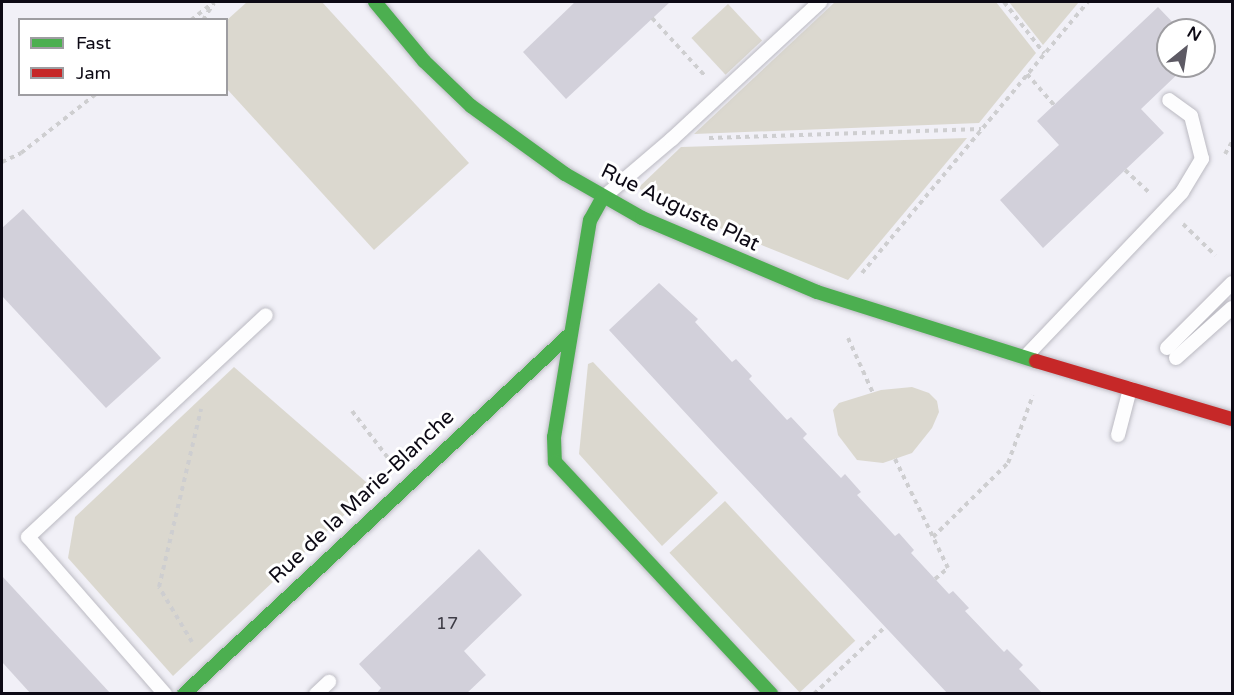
<!DOCTYPE html>
<html>
<head>
<meta charset="utf-8">
<style>
  body { margin:0 }
  #map { position:relative; width:1234px; height:695px; overflow:hidden; background:#f1f0f7; font-family:"Varela Round",sans-serif }
  div>[style] { position:absolute }
  [style*='--x'] { left:calc(var(--x)*1px); top:calc(var(--y)*1px); width:calc(var(--w)*1px); rotate:calc(var(--a)*1deg) }
  .green>* { inset:0; background:#dbd8cf; transform-origin:0 0 }
  .building>* { inset:0; background:#d2d0da }
  .path>* { height:4px; margin-top:-2px; transform-origin:0; background:repeating-linear-gradient(90deg,#ceced0 0 4.5px,transparent 0 9px) }
  .roads { filter:drop-shadow(0 0 2px #bbbac2) drop-shadow(0 0 2px #bbbac2) }
  .lane>* { height:14px; margin:-7px; padding:0 7px; transform-origin:7px; border-radius:7px; background:#fdfdfe }
  .fast>* { height:14px; margin:-7px; padding:0 7px; transform-origin:7px; border-radius:7px; background:#4caf50 }
  .jam>* { height:14px; margin:-7px; padding:0 7px; transform-origin:7px; border-radius:7px; background:#c62828 }
  span { translate:-50% -50%; white-space:nowrap; text-align:center; line-height:1.15; -webkit-text-stroke:6px #fff; paint-order:stroke }
  .number-label { font-size:18px; color:#3e3c46 }
  .number-label span { -webkit-text-stroke-width:0 }
  .street-label { font-size:21px; color:#0d0a15 }
  .frame { position:absolute; inset:0; border:3px solid #0d0a15; pointer-events:none }
  .legend { position:absolute; left:18px; top:18px; width:210px; height:78px; box-sizing:border-box; background:#fff; border:2px solid #9e9da1; margin:0; padding:8px 10px; list-style:none; font-size:18px; color:#0d0a15 }
  .legend li { display:flex; align-items:center; gap:12px; height:30px }
  .legend b { width:30px; border:2px solid #9e9da1 }
  .north { position:absolute; left:1156px; top:18px; width:60px; height:60px; box-sizing:border-box; background:#fff; border:2px solid #9e9da1; border-radius:50%; rotate:30deg; font-size:16px; font-weight:700; line-height:24px; text-align:center; color:#0d0a15 }
  .north::after { content:''; display:block; margin:auto; width:21px; height:27px; background:#5d5a64; clip-path:polygon(50% 0,100% 100%,50% 72%,0 100%) }
</style>
</head>
<body>
<div id="map">
  <div class="green">
    <div style="clip-path:polygon(247px 2px,322px 2px,469px 163px,374px 250px,227px 89px,227px 20px)"></div>
    <div style="clip-path:polygon(835px 2px,996px 2px,1036px 53px,979px 123px,694px 134px)"></div>
    <div style="clip-path:polygon(1009px 2px,1079px 2px,1043px 45px)"></div>
    <div style="left:728px;top:4px;width:50px;height:50px;rotate:47deg"></div>
    <div style="clip-path:polygon(967px 138px,848px 280px,717px 227px,638px 188px,681px 147px)"></div>
    <div style="clip-path:polygon(593px 362px,718px 493px,662px 546px,579px 454px,588px 364px)"></div>
    <div style="clip-path:polygon(234px 367px,373px 488px,173px 676px,68px 558px,75px 517px)"></div>
    <div style="clip-path:polygon(912px 387px,929px 393px,937px 401px,939px 412px,932px 428px,912px 453px,883px 463px,857px 460px,838px 435px,833px 410px,839px 403px,881px 390px)"></div>
    <div style="left:725px;top:501px;width:191px;height:76px;rotate:47deg"></div>
  </div>
  <div class="building">
    <div style="clip-path:polygon(575px 2px,670px 2px,566px 99px,523px 52px)"></div>
    <div style="clip-path:polygon(1158px 7px,1180px 30px,1168px 30px,1168px 66px,1186px 66px,1141px 109px,1164px 133px,1043px 248px,1000px 200px,1059px 145px,1037px 121px)"></div>
    <div style="clip-path:polygon(23px 209px,161px 358px,106px 408px,2px 296px,2px 228px)"></div>
    <div style="clip-path:polygon(659px 283px,698px 319px,695px 322px,732px 362px,736px 359px,752px 376px,749px 379px,787px 420px,791px 417px,807px 434px,803px 438px,841px 478px,845px 474px,861px 492px,857px 495px,895px 536px,899px 533px,914px 550px,911px 553px,949px 594px,953px 591px,969px 608px,965px 611px,1004px 652px,1007px 649px,1023px 665px,1019px 669px,1043px 694px,948px 694px,715px 445px,609px 330px)"></div>
    <div style="clip-path:polygon(479px 549px,522px 595px,464px 651px,486px 675px,466px 694px,376px 694px,381px 688px,359px 664px)"></div>
    <div style="clip-path:polygon(2px 576px,111px 694px,31px 694px,2px 662px)"></div>
  </div>
  <div class="path">
    <div style="--x:1004;--y:2;--w:65;--a:51.9"></div>
    <div style="--x:652;--y:18;--w:80;--a:47.5"></div>
    <div style="--x:191;--y:20;--w:29;--a:-38"></div>
    <div style="--x:203;--y:20;--w:20;--a:-57"></div>
    <div style="--x:1027;--y:74;--w:41;--a:48.9"></div>
    <div style="--x:709;--y:138;--w:272;--a:-1.9"></div>
    <div style="--x:1225;--y:154;--w:14;--a:-60"></div>
    <div style="--x:2;--y:162;--w:21;--a:-25"></div>
    <div style="--x:21;--y:153;--w:95;--a:-38.2"></div>
    <div style="--x:1125;--y:170;--w:33;--a:43"></div>
    <div style="--x:1183;--y:224;--w:45;--a:44.1"></div>
    <div style="--x:862;--y:273;--w:353;--a:-50.2"></div>
    <div style="--x:848;--y:338;--w:60;--a:65.6"></div>
    <div style="--x:352;--y:411;--w:59;--a:52.5"></div>
    <div style="--x:895;--y:459;--w:87;--a:64"></div>
    <div style="--x:935;--y:579;--w:17;--a:-40"></div>
    <div style="--x:948;--y:568;--w:34;--a:-116"></div>
    <div style="--x:933;--y:537;--w:105;--a:-44.6"></div>
    <div style="--x:1008;--y:463;--w:72;--a:-69.8"></div>
    <div style="--x:192;--y:642;--w:64;--a:-121"></div>
    <div style="--x:159;--y:587;--w:183;--a:-76.7"></div>
    <div style="--x:814;--y:694;--w:98;--a:-43.3"></div>
  </div>
  <div class="roads">
    <div class="lane">
      <div style="--x:605;--y:196;--w:88;--a:-40.4"></div>
      <div style="--x:672;--y:139;--w:202;--a:-42.8"></div>
      <div style="--x:1167;--y:348;--w:92;--a:-45"></div>
      <div style="--x:1026;--y:356;--w:226;--a:-46.4"></div>
      <div style="--x:1182;--y:192;--w:39;--a:-59"></div>
      <div style="--x:1202;--y:159;--w:44;--a:-104.3"></div>
      <div style="--x:1191;--y:116;--w:27;--a:-144"></div>
      <div style="--x:1176;--y:358;--w:75;--a:-41.8"></div>
      <div style="--x:1118;--y:435;--w:48;--a:-75.4"></div>
      <div style="--x:165;--y:694;--w:208;--a:-131.1"></div>
      <div style="--x:28;--y:537;--w:325;--a:-43"></div>
      <div style="--x:316;--y:694;--w:18;--a:-43"></div>
    </div>
    <div class="fast">
      <div style="--x:375;--y:2;--w:77;--a:50.3"></div>
      <div style="--x:424;--y:61;--w:65;--a:43.8"></div>
      <div style="--x:471;--y:106;--w:116;--a:35.9"></div>
      <div style="--x:565;--y:174;--w:89;--a:29.7"></div>
      <div style="--x:642;--y:218;--w:190;--a:22.9"></div>
      <div style="--x:817;--y:292;--w:230;--a:17.5"></div>
      <div style="--x:603;--y:197;--w:26;--a:119"></div>
      <div style="--x:590;--y:220;--w:220;--a:99.4"></div>
      <div style="--x:554;--y:437;--w:25;--a:88"></div>
      <div style="--x:555;--y:462;--w:317;--a:47"></div>
      <div style="--x:184;--y:694;--w:528;--a:-43"></div>
    </div>
    <div class="jam">
      <div style="--x:1036;--y:361;--w:204;--a:16.5"></div>
    </div>
  </div>
  <div class="number-label">
    <span style="left:447px;top:623px">17</span>
  </div>
  <div class="street-label">
    <span style="left:680px;top:208px;rotate:26deg">Rue Auguste Plat</span>
    <span style="left:362px;top:497px;rotate:-43deg">Rue de la Marie-Blanche</span>
  </div>
  <div class="frame"></div>
  <ul class="legend">
  <li><b style="height:8px;background:#4caf50"></b>Fast</li>
  <li><b style="height:8px;background:#c62828"></b>Jam</li>
  </ul>
  <div class="north">N</div>
</div>
</body>
</html>
